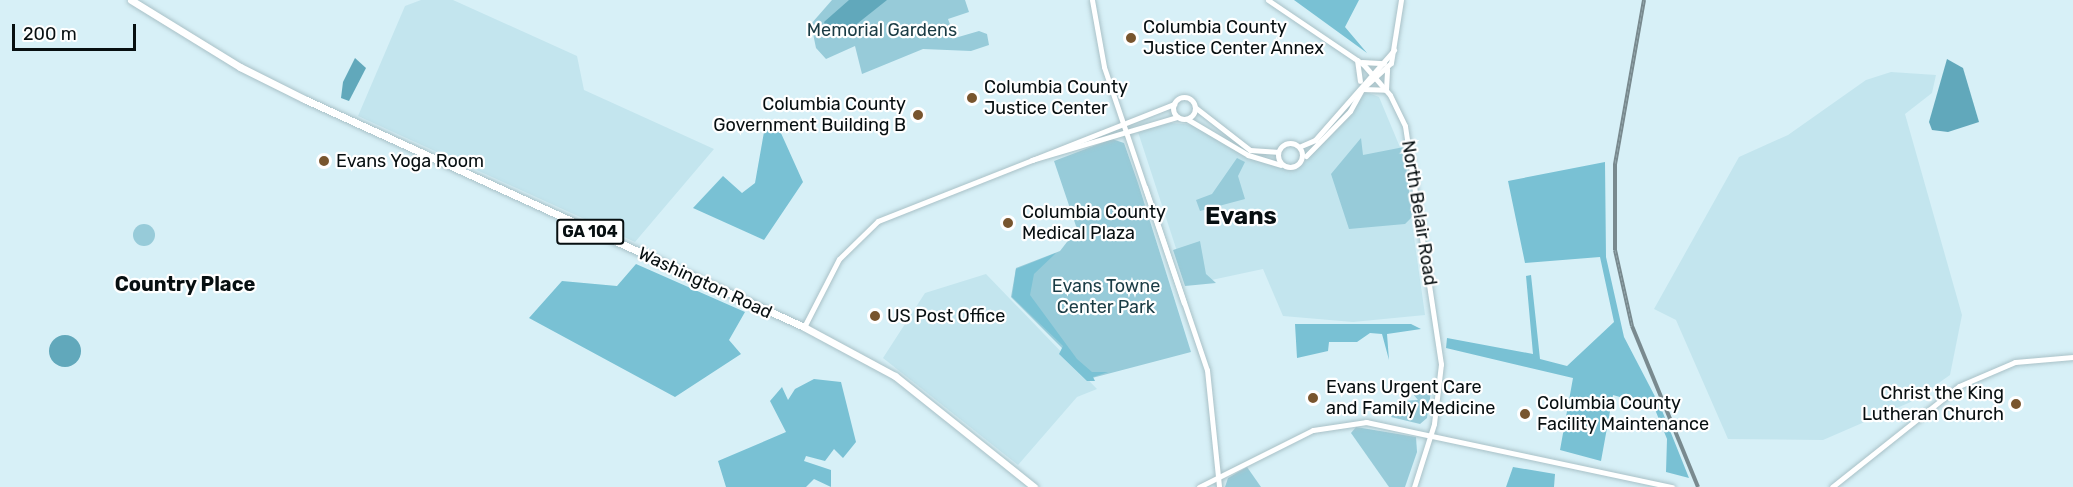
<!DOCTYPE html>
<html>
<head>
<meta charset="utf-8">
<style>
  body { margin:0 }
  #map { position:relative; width:2073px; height:487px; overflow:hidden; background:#d7f0f7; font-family:Rubik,sans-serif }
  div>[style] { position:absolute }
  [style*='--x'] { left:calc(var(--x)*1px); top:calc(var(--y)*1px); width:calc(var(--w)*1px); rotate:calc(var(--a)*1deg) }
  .built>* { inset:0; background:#c3e5ee }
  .green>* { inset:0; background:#97cbd9 }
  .round { border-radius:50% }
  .forest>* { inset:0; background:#79c1d4 }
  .water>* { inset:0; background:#61a8bb }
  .roads { filter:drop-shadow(0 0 2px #a9c1c7) drop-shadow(0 0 2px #a9c1c7) }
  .tertiary>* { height:5px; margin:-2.5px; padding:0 2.5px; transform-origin:2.5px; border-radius:2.5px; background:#fff }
  .tertiary>.ring { margin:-2.5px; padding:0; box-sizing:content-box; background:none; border:5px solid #fff; border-radius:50% }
  .primary>* { height:7px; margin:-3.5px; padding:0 3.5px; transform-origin:3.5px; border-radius:3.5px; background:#fff }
  .rail>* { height:4px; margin-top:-2px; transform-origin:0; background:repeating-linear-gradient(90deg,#fff 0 4.5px,#798a8f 0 9px); box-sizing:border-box; border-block:2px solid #798a8f }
  .dots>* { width:16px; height:16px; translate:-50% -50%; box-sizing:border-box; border:3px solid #fff; border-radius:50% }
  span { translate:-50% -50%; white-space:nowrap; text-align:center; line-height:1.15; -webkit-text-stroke:4.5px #fff; paint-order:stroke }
  .shield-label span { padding:2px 4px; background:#fff; border:2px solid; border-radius:4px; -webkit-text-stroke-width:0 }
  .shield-label { font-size:16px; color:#070f11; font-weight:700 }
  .poi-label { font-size:18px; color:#070f11 }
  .left { translate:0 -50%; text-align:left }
  .right { translate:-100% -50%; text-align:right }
  .park-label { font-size:18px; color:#1a3c45 }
  .street-label { font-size:18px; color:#070f11 }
  .neighbourhood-label { font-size:20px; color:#070f11; font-weight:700 }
  .district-label { font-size:24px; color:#070f11; font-weight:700 }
  .scale { position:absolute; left:12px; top:24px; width:124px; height:27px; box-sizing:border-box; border:3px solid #070f11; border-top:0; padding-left:8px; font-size:18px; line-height:21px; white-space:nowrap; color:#070f11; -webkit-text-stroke:4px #fff; paint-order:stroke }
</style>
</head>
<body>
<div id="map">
  <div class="built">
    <div style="clip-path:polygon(421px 0,453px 0,577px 56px,584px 90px,714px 149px,635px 242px,358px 116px,405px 6px)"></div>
    <div style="clip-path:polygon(1891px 72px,1936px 75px,1932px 93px,1905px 114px,1962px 315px,1950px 375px,1913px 401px,1823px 440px,1728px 439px,1676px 320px,1654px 309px,1739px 157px,1788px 135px,1866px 80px)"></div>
    <div style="clip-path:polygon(1366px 92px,1379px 97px,1402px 152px,1425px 315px,1353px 322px,1283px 316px,1263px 269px,1188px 285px,1138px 132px,1160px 122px,1195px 125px,1251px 158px,1281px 168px,1304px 163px)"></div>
    <div style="clip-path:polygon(986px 274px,1097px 389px,1077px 397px,1018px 465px,883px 358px,925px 293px)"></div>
  </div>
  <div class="green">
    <div style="clip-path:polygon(832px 0,965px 0,969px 12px,948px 19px,955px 38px,979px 31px,987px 34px,989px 45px,971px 51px,923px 49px,862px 74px,855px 46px,826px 59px,816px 48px,811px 24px)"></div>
    <div style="clip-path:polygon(1361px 138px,1363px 155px,1404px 147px,1412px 217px,1405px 224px,1349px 229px,1331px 174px)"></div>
    <div style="clip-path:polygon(1112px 139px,1124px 143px,1138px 183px,1191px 352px,1092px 378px,1011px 297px,1016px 268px,1060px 251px,1077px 229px,1054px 161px)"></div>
    <div style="clip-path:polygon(1237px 158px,1245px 162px,1238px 176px,1245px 199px,1200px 211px,1196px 200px,1212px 194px)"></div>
    <div class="round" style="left:133px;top:224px;width:22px;height:22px"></div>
    <div style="clip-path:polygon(1200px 241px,1206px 274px,1216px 283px,1185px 286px,1173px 250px)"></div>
    <div style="clip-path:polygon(1432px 385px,1427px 418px,1420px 424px,1391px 417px,1401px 401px,1418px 400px,1413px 394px,1428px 394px)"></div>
    <div style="clip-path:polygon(1356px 427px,1416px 437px,1417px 452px,1405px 487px,1389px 487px,1351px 433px)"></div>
    <div style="clip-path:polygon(1247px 467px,1261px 487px,1225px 487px,1228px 478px)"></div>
  </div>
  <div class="forest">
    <div style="clip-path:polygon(1294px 0,1359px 0,1345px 27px,1367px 53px)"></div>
    <div style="clip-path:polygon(776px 122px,803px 182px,764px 240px,693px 208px,723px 176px,742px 193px,755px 183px,764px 132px)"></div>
    <div style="clip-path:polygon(1605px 162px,1606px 257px,1624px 337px,1661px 408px,1689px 478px,1666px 472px,1667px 439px,1654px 407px,1613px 395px,1601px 461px,1560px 450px,1573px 378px,1446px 348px,1447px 338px,1533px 354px,1526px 276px,1531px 275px,1540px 359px,1567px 366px,1614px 322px,1600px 257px,1525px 263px,1508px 181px)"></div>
    <div style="clip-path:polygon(1056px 253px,1034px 274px,1030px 295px,1077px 359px,1092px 372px,1108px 372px,1093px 377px,1095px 381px,1087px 381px,1059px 354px,1063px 346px,1012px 297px,1016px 269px)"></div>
    <div style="clip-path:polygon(636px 264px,745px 312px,729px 340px,741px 354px,675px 397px,529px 318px,562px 281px,617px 286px)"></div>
    <div style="clip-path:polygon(1295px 324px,1411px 324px,1421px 329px,1387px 334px,1389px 360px,1382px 334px,1370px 333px,1357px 342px,1329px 342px,1328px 351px,1297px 358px)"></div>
    <div style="clip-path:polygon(814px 379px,841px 382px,856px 442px,843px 458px,834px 449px,825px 461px,806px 456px,804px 461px,831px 470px,831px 487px,814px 479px,806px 487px,726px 487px,718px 461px,786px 432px,770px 401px,782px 387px,788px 400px,795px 389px)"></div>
    <div style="clip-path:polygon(1513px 467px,1555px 474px,1554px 487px,1506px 487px)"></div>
  </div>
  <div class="water">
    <div style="clip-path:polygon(849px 0,887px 0,843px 35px,830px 36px,824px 22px)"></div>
    <div style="clip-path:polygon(355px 58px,366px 68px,349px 101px,341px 98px,343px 82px)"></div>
    <div style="clip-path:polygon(1947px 59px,1963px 68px,1979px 122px,1948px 132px,1932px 130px,1929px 122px)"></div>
    <div class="round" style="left:49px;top:335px;width:32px;height:32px"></div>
  </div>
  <div class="roads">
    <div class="tertiary">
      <div style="--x:1092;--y:0;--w:68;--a:79.8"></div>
      <div style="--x:1104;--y:67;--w:249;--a:71.3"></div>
      <div style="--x:1268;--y:0;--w:115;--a:34"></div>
      <div style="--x:1363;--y:64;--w:41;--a:48.9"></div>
      <div style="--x:1390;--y:95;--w:34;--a:64"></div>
      <div style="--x:1405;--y:126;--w:241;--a:81.4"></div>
      <div style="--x:1441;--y:364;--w:60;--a:96.7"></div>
      <div style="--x:1434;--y:424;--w:66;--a:107.6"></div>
      <div style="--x:1357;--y:60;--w:21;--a:82"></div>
      <div style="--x:1362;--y:62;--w:22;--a:3"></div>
      <div style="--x:1362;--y:89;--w:24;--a:2"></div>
      <div style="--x:1386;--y:90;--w:21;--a:-87"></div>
      <div class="ring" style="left:1173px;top:97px;width:17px;height:17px"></div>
      <div style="--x:1196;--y:108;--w:68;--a:37.9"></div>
      <div style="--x:1250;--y:150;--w:26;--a:4"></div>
      <div style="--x:1187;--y:119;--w:71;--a:30.5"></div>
      <div style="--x:1248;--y:155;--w:34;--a:17"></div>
      <div class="ring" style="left:1278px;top:143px;width:19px;height:19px"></div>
      <div style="--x:1301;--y:146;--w:15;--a:-23"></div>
      <div style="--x:1315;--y:140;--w:120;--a:-48.7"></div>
      <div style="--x:1306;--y:156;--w:63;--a:-45.6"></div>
      <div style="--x:1350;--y:111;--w:25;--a:-61"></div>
      <div style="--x:1362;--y:89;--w:39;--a:-42"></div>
      <div style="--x:1391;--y:63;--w:64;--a:-81"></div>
      <div style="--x:1032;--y:160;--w:153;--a:-21.5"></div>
      <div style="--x:1145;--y:187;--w:193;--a:71.3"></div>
      <div style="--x:1207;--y:370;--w:118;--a:84.1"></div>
      <div style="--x:804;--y:327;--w:76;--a:-62.8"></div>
      <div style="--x:839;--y:259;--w:54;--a:-44.3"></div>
      <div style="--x:878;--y:221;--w:166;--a:-21.6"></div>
      <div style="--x:1032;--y:160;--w:151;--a:-16.5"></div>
      <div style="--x:1199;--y:487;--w:127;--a:-26.6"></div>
      <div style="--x:1313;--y:430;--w:54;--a:-8.6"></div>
      <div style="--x:1366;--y:422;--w:313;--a:12"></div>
      <div style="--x:1832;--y:487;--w:162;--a:-38.5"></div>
      <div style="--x:1959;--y:386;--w:61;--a:-23.2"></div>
      <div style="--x:2015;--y:362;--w:58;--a:-4.9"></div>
    </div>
    <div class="primary">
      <div style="--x:131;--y:0;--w:128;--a:31.6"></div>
      <div style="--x:240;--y:67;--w:72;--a:26.6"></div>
      <div style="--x:304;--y:99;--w:550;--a:24.51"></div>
      <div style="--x:804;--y:327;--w:103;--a:28.3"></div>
      <div style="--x:895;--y:376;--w:178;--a:38.6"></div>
    </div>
  </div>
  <div class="rail">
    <div style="--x:1644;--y:0;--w:167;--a:100"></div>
    <div style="--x:1615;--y:164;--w:86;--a:90"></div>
    <div style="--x:1615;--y:250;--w:78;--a:77.4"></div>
    <div style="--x:1632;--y:326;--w:174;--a:67.7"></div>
  </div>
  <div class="dots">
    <div style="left:1131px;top:38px;background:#78552e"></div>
    <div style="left:972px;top:98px;background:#78552e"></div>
    <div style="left:918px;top:115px;background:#78552e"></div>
    <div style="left:324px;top:161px;background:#78552e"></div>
    <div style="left:1008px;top:223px;background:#78552e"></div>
    <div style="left:875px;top:316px;background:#78552e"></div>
    <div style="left:1313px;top:398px;background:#78552e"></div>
    <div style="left:2016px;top:404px;background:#78552e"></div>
    <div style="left:1525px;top:414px;background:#78552e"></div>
  </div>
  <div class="shield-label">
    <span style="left:590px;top:232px">GA 104</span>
  </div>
  <div class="poi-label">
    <span class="left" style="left:1143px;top:38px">Columbia County<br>Justice Center Annex</span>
    <span class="left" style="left:984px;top:98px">Columbia County<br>Justice Center</span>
    <span class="right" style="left:906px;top:115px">Columbia County<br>Government Building B</span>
    <span class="left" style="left:336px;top:161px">Evans Yoga Room</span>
    <span class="left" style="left:1022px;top:223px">Columbia County<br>Medical Plaza</span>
    <span class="left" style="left:887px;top:316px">US Post Office</span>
    <span class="left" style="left:1326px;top:398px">Evans Urgent Care<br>and Family Medicine</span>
    <span class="right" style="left:2004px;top:404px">Christ the King<br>Lutheran Church</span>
    <span class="left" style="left:1537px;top:414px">Columbia County<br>Facility Maintenance</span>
  </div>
  <div class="park-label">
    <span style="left:882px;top:30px">Memorial Gardens</span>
    <span style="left:1106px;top:297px">Evans Towne<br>Center Park</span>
  </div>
  <div class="street-label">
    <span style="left:1419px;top:213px;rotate:81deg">North Belair Road</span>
    <span style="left:705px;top:283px;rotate:25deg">Washington Road</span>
  </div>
  <div class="neighbourhood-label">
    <span style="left:185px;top:284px">Country Place</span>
  </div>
  <div class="district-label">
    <span style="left:1241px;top:217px">Evans</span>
  </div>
  <div class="scale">200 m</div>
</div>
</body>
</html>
